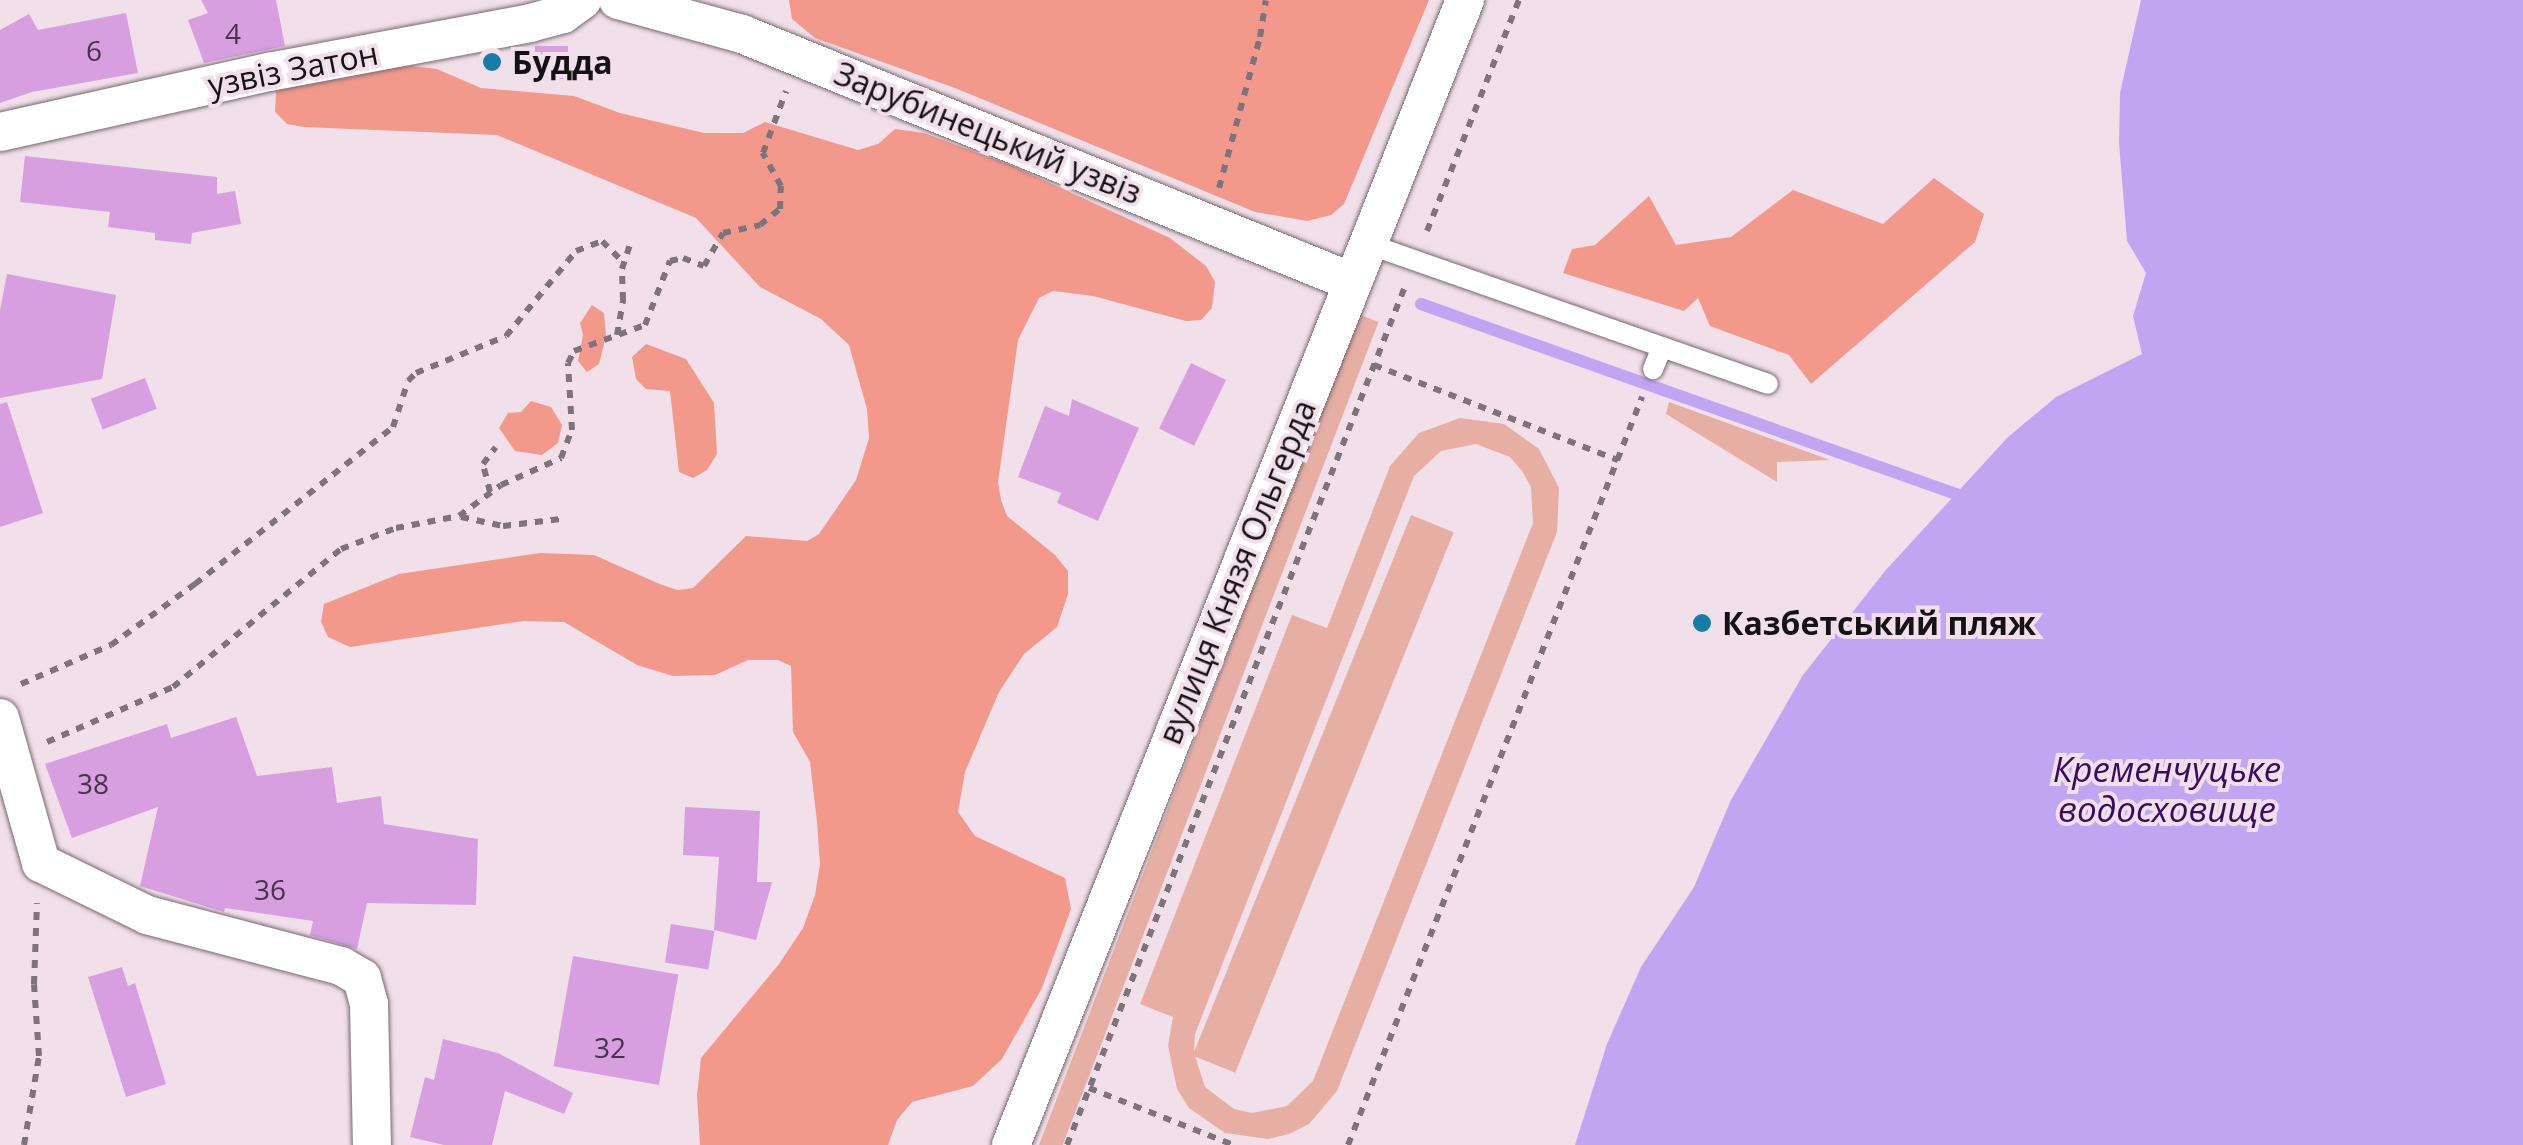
<!DOCTYPE html>
<html>
<head>
<meta charset="utf-8">
<style>
  body { margin:0 }
  #map { position:relative; width:2523px; height:1145px; overflow:hidden; background:#f1e0e9; font-family:"Open Sans",sans-serif }
  div>[style] { position:absolute }
  [style*='--x'] { left:calc(var(--x)*1px); top:calc(var(--y)*1px); width:calc(var(--w)*1px); rotate:calc(var(--a)*1deg) }
  .green>* { inset:0; background:#e7aea4; transform-origin:0 0 }
  .forest>* { inset:0; background:#f2998c }
  .water>* { inset:0; background:#c0a6f2 }
  .stream>* { height:12px; margin:-6px; padding:0 6px; transform-origin:6px; border-radius:6px; background:#c0a6f2 }
  .building>* { inset:0; background:#d79fe0; transform-origin:0 0 }
  .path>* { height:6px; margin-top:-3px; transform-origin:0; background:repeating-linear-gradient(90deg,#7e7379 0 8px,transparent 0 16px) }
  .roads { filter:drop-shadow(0 0 2px #776970) drop-shadow(0 0 2px #776970) }
  .service>* { height:20px; margin:-10px; padding:0 10px; transform-origin:10px; border-radius:10px; background:#fff }
  .minor>* { height:38px; margin:-19px; padding:0 19px; transform-origin:19px; border-radius:19px; background:#fff }
  .dots>* { width:28px; height:28px; translate:-50% -50%; box-sizing:border-box; border:5px solid #f1e0e9; border-radius:50% }
  span { translate:-50% -50%; white-space:nowrap; text-align:center; line-height:1.15; -webkit-text-stroke:8px #f1e0e9; paint-order:stroke }
  .number-label { font-size:28px; color:#463447 }
  .number-label span { -webkit-text-stroke-width:0 }
  .poi-label { font-size:32px; color:#161114; font-weight:700 }
  .left { translate:0 -50%; text-align:left }
  .street-label { font-size:32px; color:#161114 }
  .water-label { font-size:35px; color:#380c65; font-style:italic }
</style>
</head>
<body>
<div id="map">
  <div class="green">
    <div style="left:1358px;top:314px;width:22px;height:893px;rotate:21deg"></div>
    <div style="clip-path:polygon(1669px 402px,1830px 460px,1777px 462px,1777px 482px,1666px 414px)"></div>
    <div style="clip-path:polygon(evenodd,1460px 418px,1504px 424px,1539px 449px,1559px 488px,1557px 532px,1337px 1091px,1309px 1124px,1289px 1134px,1268px 1139px,1225px 1133px,1189px 1108px,1177px 1089px,1168px 1046px,1173px 1017px,1140px 1004px,1292px 615px,1327px 628px,1390px 466px,1419px 433px,1460px 418px,1476px 444px,1510px 457px,1522px 471px,1531px 487px,1533px 523px,1313px 1081px,1287px 1106px,1252px 1113px,1234px 1109px,1205px 1087px,1194px 1053px,1195px 1034px,1414px 476px,1441px 451px,1476px 444px)"></div>
    <div style="left:1411px;top:515px;width:46px;height:583px;rotate:22deg"></div>
  </div>
  <div class="forest">
    <div style="clip-path:polygon(789px 0,1429px 0,1344px 204px,1331px 215px,1307px 221px,1255px 212px,955px 88px,815px 38px,792px 19px)"></div>
    <div style="clip-path:polygon(402px 65px,437px 69px,481px 88px,574px 96px,620px 113px,704px 133px,743px 133px,765px 122px,858px 150px,878px 144px,895px 129px,924px 133px,1013px 166px,1170px 238px,1206px 266px,1215px 282px,1212px 308px,1201px 320px,1186px 321px,1093px 296px,1053px 291px,1039px 298px,1018px 340px,998px 482px,1001px 500px,1007px 516px,1055px 555px,1068px 571px,1068px 594px,1057px 627px,1024px 654px,999px 692px,965px 772px,958px 812px,975px 836px,1065px 878px,1071px 909px,1042px 988px,1002px 1059px,973px 1086px,912px 1102px,897px 1120px,888px 1145px,700px 1145px,697px 1095px,701px 1058px,779px 964px,803px 928px,815px 895px,820px 864px,817px 822px,810px 762px,793px 732px,791px 666px,778px 660px,748px 660px,715px 675px,673px 676px,637px 665px,564px 622px,523px 621px,350px 647px,328px 637px,321px 622px,324px 604px,399px 574px,540px 553px,594px 555px,662px 585px,678px 590px,693px 588px,746px 536px,807px 541px,819px 534px,856px 480px,869px 438px,867px 409px,849px 345px,821px 319px,760px 287px,696px 218px,497px 135px,304px 127px,287px 124px,275px 112px,276px 92px,285px 85px)"></div>
    <div style="clip-path:polygon(1934px 178px,1984px 214px,1975px 242px,1811px 384px,1789px 355px,1710px 326px,1698px 298px,1684px 311px,1563px 273px,1572px 249px,1595px 245px,1649px 196px,1676px 245px,1731px 237px,1793px 190px,1883px 224px)"></div>
    <div style="clip-path:polygon(592px 305px,604px 313px,606px 336px,599px 364px,587px 372px,578px 361px,583px 335px,580px 323px)"></div>
    <div style="clip-path:polygon(646px 344px,686px 359px,714px 403px,717px 454px,707px 470px,693px 478px,679px 472px,670px 391px,646px 389px,636px 379px,632px 357px)"></div>
    <div style="clip-path:polygon(531px 401px,551px 407px,562px 425px,558px 443px,542px 455px,515px 451px,499px 428px,508px 413px,521px 412px)"></div>
  </div>
  <div class="water">
    <div style="clip-path:polygon(2141px 0,2523px 0,2523px 1145px,1575px 1145px,1607px 1044px,1641px 967px,1694px 887px,1731px 800px,1803px 675px,1885px 571px,2008px 437px,2056px 397px,2142px 354px,2133px 316px,2146px 273px,2127px 241px,2119px 143px,2120px 93px)"></div>
  </div>
  <div class="stream">
    <div style="--x:1421;--y:304;--w:583;--a:19.55"></div>
  </div>
  <div class="building">
    <div style="clip-path:polygon(201px 0,276px 0,285px 46px,204px 63px,188px 20px,208px 13px)"></div>
    <div style="clip-path:polygon(126px 13px,138px 73px,32px 92px,0 103px,0 30px,29px 14px,38px 30px)"></div>
    <div style="left:535px;top:46px;width:33px;height:33px"></div>
    <div style="clip-path:polygon(25px 156px,217px 177px,217px 194px,235px 191px,241px 224px,192px 233px,191px 244px,155px 240px,155px 233px,108px 227px,110px 212px,20px 202px)"></div>
    <div style="clip-path:polygon(7px 274px,116px 295px,102px 379px,0 398px,0 310px)"></div>
    <div style="left:1191px;top:363px;width:39px;height:73px;rotate:26deg"></div>
    <div style="left:145px;top:378px;width:33px;height:58px;rotate:69deg"></div>
    <div style="clip-path:polygon(1072px 399px,1139px 428px,1098px 521px,1057px 503px,1061px 493px,1018px 477px,1045px 406px,1069px 416px)"></div>
    <div style="clip-path:polygon(7px 402px,43px 513px,0 527px,0 404px)"></div>
    <div style="clip-path:polygon(236px 717px,257px 776px,332px 767px,337px 803px,381px 796px,384px 824px,478px 839px,476px 905px,367px 903px,357px 949px,310px 935px,313px 921px,225px 908px,224px 912px,140px 886px,158px 807px,72px 838px,45px 764px,167px 724px,171px 738px)"></div>
    <div style="clip-path:polygon(685px 807px,760px 811px,757px 882px,772px 882px,756px 940px,714px 930px,719px 857px,683px 855px)"></div>
    <div style="left:671px;top:924px;width:44px;height:39px;rotate:9deg"></div>
    <div style="left:573px;top:956px;width:107px;height:112px;rotate:10deg"></div>
    <div style="clip-path:polygon(122px 967px,128px 986px,135px 983px,166px 1084px,126px 1097px,88px 977px)"></div>
    <div style="clip-path:polygon(443px 1039px,498px 1053px,573px 1093px,564px 1114px,505px 1091px,492px 1145px,444px 1145px,410px 1137px,425px 1077px,434px 1080px)"></div>
  </div>
  <div class="path">
    <div style="--x:1219;--y:188;--w:156;--a:-74.8"></div>
    <div style="--x:1260;--y:37;--w:37;--a:-81"></div>
    <div style="--x:1427;--y:231;--w:249;--a:-68.3"></div>
    <div style="--x:617;--y:335;--w:36;--a:-80"></div>
    <div style="--x:623;--y:300;--w:31;--a:-92"></div>
    <div style="--x:622;--y:269;--w:25;--a:-72"></div>
    <div style="--x:1374;--y:365;--w:262;--a:21.3"></div>
    <div style="--x:490;--y:492;--w:29;--a:-104"></div>
    <div style="--x:483;--y:464;--w:21;--a:-53"></div>
    <div style="--x:461;--y:517;--w:43;--a:12.1"></div>
    <div style="--x:503;--y:526;--w:58;--a:-6.9"></div>
    <div style="--x:21;--y:684;--w:98;--a:-23.4"></div>
    <div style="--x:111;--y:645;--w:104;--a:-36"></div>
    <div style="--x:195;--y:584;--w:253;--a:-38.4"></div>
    <div style="--x:393;--y:427;--w:48;--a:-71.9"></div>
    <div style="--x:408;--y:381;--w:11;--a:-45"></div>
    <div style="--x:416;--y:373;--w:97;--a:-22.3"></div>
    <div style="--x:506;--y:336;--w:110;--a:-50.5"></div>
    <div style="--x:576;--y:251;--w:28;--a:-21"></div>
    <div style="--x:602;--y:241;--w:30;--a:45"></div>
    <div style="--x:47;--y:742;--w:137;--a:-23.6"></div>
    <div style="--x:173;--y:687;--w:217;--a:-39.4"></div>
    <div style="--x:341;--y:549;--w:59;--a:-20.9"></div>
    <div style="--x:396;--y:528;--w:64;--a:-10.8"></div>
    <div style="--x:459;--y:516;--w:52;--a:-36.4"></div>
    <div style="--x:501;--y:485;--w:66;--a:-24.2"></div>
    <div style="--x:561;--y:458;--w:30;--a:-69"></div>
    <div style="--x:572;--y:430;--w:67;--a:-93.4"></div>
    <div style="--x:568;--y:363;--w:13;--a:-63"></div>
    <div style="--x:574;--y:351;--w:76;--a:-20.1"></div>
    <div style="--x:645;--y:325;--w:69;--a:-68.7"></div>
    <div style="--x:670;--y:261;--w:13;--a:-13"></div>
    <div style="--x:683;--y:258;--w:22;--a:21"></div>
    <div style="--x:704;--y:266;--w:38;--a:-60"></div>
    <div style="--x:723;--y:233;--w:38;--a:-12"></div>
    <div style="--x:760;--y:225;--w:26;--a:-39"></div>
    <div style="--x:780;--y:209;--w:23;--a:-88"></div>
    <div style="--x:781;--y:186;--w:38;--a:-119"></div>
    <div style="--x:763;--y:153;--w:66;--a:-69.6"></div>
    <div style="--x:1089;--y:1088;--w:156;--a:21.5"></div>
    <div style="--x:24;--y:1145;--w:90;--a:-80.4"></div>
    <div style="--x:39;--y:1056;--w:72;--a:-94"></div>
    <div style="--x:34;--y:984;--w:81;--a:-87.9"></div>
    <div style="--x:1067;--y:1145;--w:920;--a:-68.51"></div>
    <div style="--x:1348;--y:1145;--w:804;--a:-68.54"></div>
  </div>
  <div class="roads">
    <div class="service">
      <div style="--x:1368;--y:244;--w:312;--a:19.3"></div>
      <div style="--x:1662;--y:347;--w:24;--a:112"></div>
      <div style="--x:1662;--y:347;--w:112;--a:19.2"></div>
    </div>
    <div class="minor">
      <div style="--x:618;--y:0;--w:129;--a:15.3"></div>
      <div style="--x:742;--y:34;--w:658;--a:22.12"></div>
      <div style="--x:0;--y:132;--w:276;--a:-12.6"></div>
      <div style="--x:269;--y:72;--w:266;--a:-10.6"></div>
      <div style="--x:530;--y:23;--w:34;--a:-15"></div>
      <div style="--x:563;--y:14;--w:24;--a:-36"></div>
      <div style="--x:0;--y:718;--w:151;--a:74.2"></div>
      <div style="--x:41;--y:863;--w:118;--a:26.1"></div>
      <div style="--x:147;--y:915;--w:201;--a:14.7"></div>
      <div style="--x:341;--y:966;--w:24;--a:30"></div>
      <div style="--x:362;--y:978;--w:27;--a:75"></div>
      <div style="--x:369;--y:1004;--w:141;--a:88.8"></div>
      <div style="--x:1011;--y:1145;--w:1232;--a:-68.37"></div>
    </div>
  </div>
  <div class="dots">
    <div style="left:492px;top:62px;background:#157da7"></div>
    <div style="left:1702px;top:623px;background:#157da7"></div>
  </div>
  <div class="number-label">
    <span style="left:233px;top:33px">4</span>
    <span style="left:94px;top:50px">6</span>
    <span style="left:93px;top:783px">38</span>
    <span style="left:270px;top:889px">36</span>
    <span style="left:610px;top:1047px">32</span>
  </div>
  <div class="poi-label">
    <span class="left" style="left:512px;top:62px">Будда</span>
    <span class="left" style="left:1722px;top:623px">Казбетський пляж</span>
  </div>
  <div class="street-label">
    <span style="left:293px;top:69px;rotate:-11deg">узвіз Затон</span>
    <span style="left:988px;top:133px;rotate:22deg">Зарубинецький узвіз</span>
    <span style="left:1237px;top:572px;rotate:-68deg">вулиця Князя Ольгерда</span>
  </div>
  <div class="water-label">
    <span style="left:2167px;top:789px">Кременчуцьке<br>водосховище</span>
  </div>
</div>
</body>
</html>
